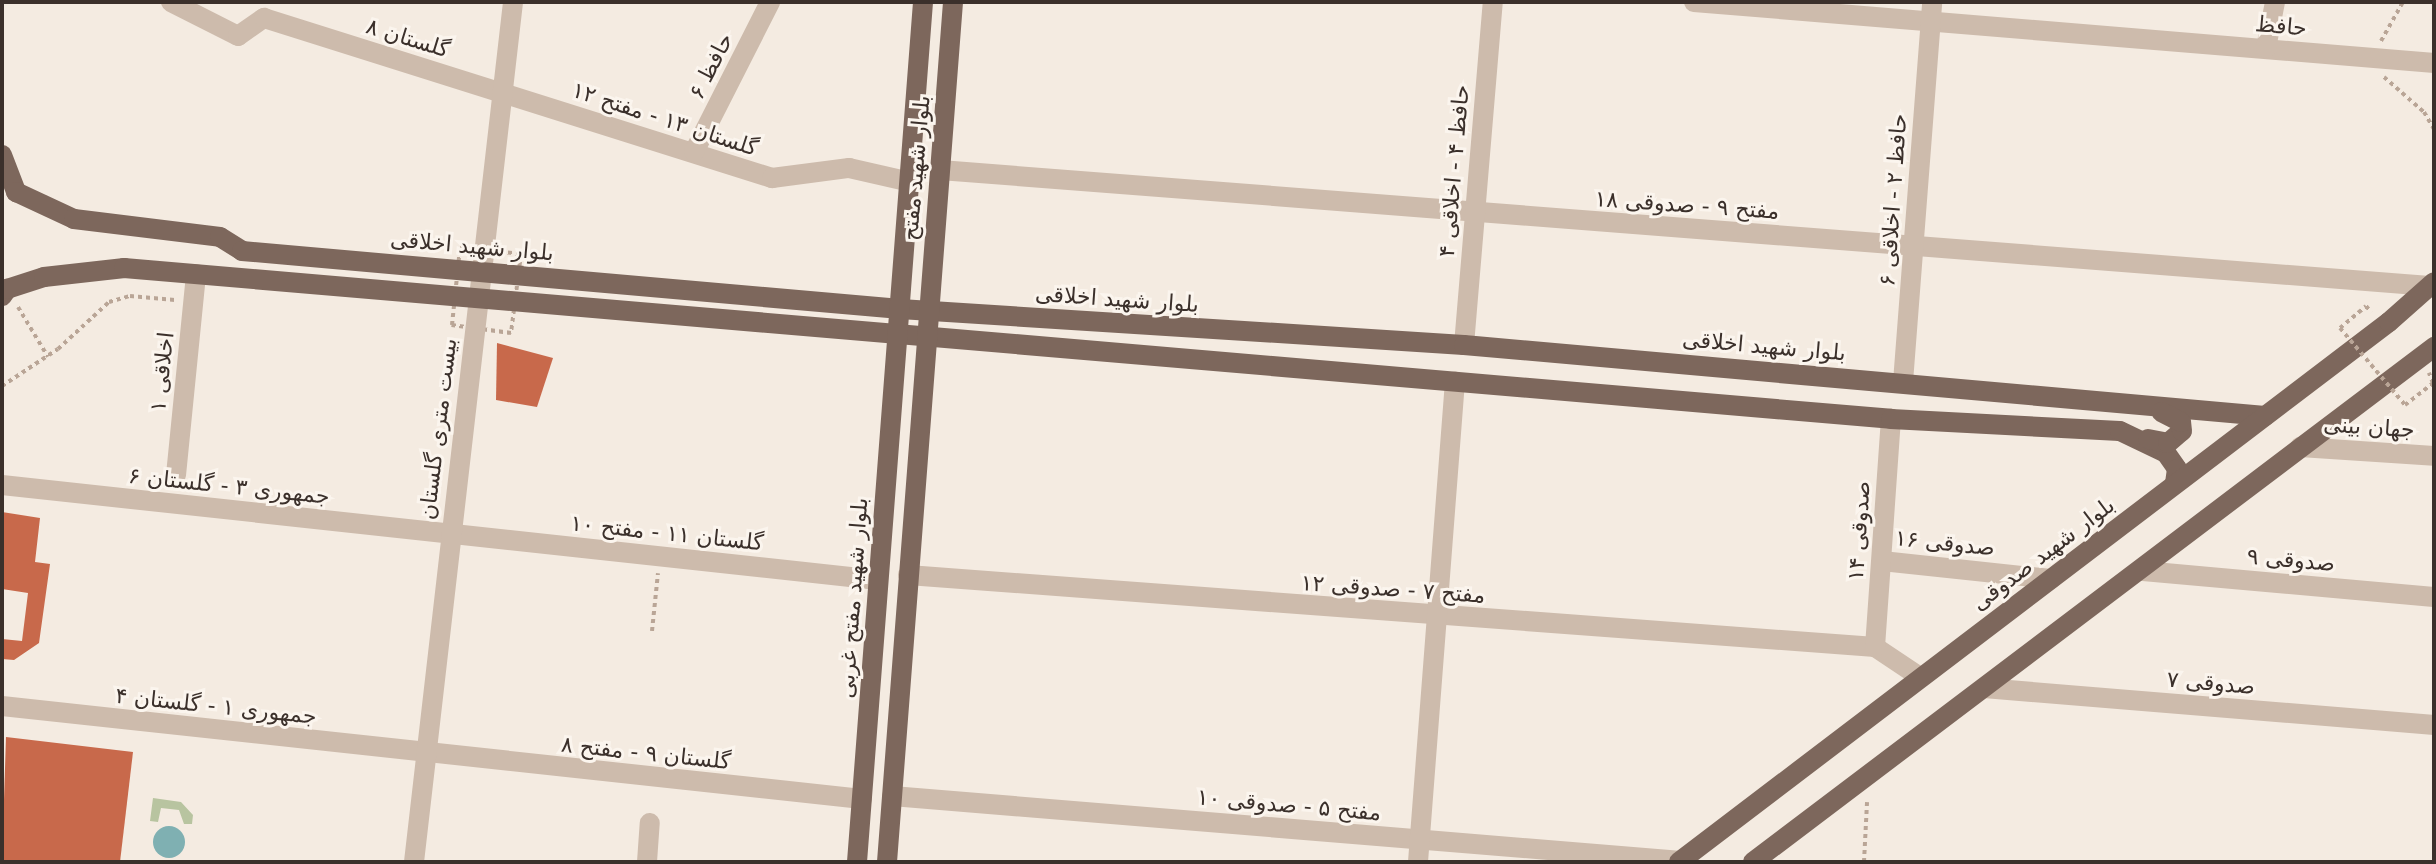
<!DOCTYPE html>
<html>
<head>
<meta charset="utf-8">
<style>
  body { margin:0 }
  #map { position:relative; width:2436px; height:864px; overflow:hidden; background:#f4ebe1; font-family:"DejaVu Sans",Vazirmatn,sans-serif }
  div>[style] { position:absolute }
  [style*='--x'] { left:calc(var(--x)*1px); top:calc(var(--y)*1px); width:calc(var(--w)*1px); rotate:calc(var(--a)*1deg) }
  .green>* { inset:0; background:#b8c4a0 }
  .water>* { inset:0; background:#7fb0b2 }
  .round { border-radius:50% }
  .building>* { inset:0; background:#c8694b }
  .path>* { height:4px; margin-top:-2px; transform-origin:0; background:repeating-linear-gradient(90deg,#b9a596 0 4px,transparent 0 8px) }
  .minor>* { height:20px; margin:-10px; padding:0 10px; transform-origin:10px; border-radius:10px; background:#cdbbac }
  .major>* { height:20px; margin:-10px; padding:0 10px; transform-origin:10px; border-radius:10px; background:#7d675c }
  .path-bridge>* { height:4px; margin-top:-2px; transform-origin:0; background:repeating-linear-gradient(90deg,#b9a596 0 4px,transparent 0 8px) }
  span { translate:-50% -50%; white-space:nowrap; text-align:center; line-height:1.15; -webkit-text-stroke:6px #fbf5ee; paint-order:stroke }
  .street-label { font-size:22px; color:#3b302b }
  .frame { position:absolute; inset:0; border:4px solid #3b302b; pointer-events:none }
</style>
</head>
<body>
<div id="map">
  <div class="green">
    <div style="clip-path:polygon(153px 798px,181px 802px,193px 815px,192px 824px,184px 824px,179px 810px,161px 808px,158px 822px,150px 821px)"></div>
  </div>
  <div class="water">
    <div class="round" style="left:153px;top:826px;width:32px;height:32px"></div>
  </div>
  <div class="building">
    <div style="clip-path:polygon(497px 343px,553px 358px,537px 407px,496px 400px)"></div>
    <div style="clip-path:polygon(2px 512px,40px 518px,35px 562px,50px 564px,39px 643px,14px 660px,2px 659px,2px 639px,22px 641px,28px 593px,2px 589px)"></div>
    <div style="clip-path:polygon(6px 737px,133px 752px,120px 862px,2px 862px)"></div>
  </div>
  <div class="path">
    <div style="--x:2381;--y:41;--w:45;--a:-60.6"></div>
    <div style="--x:2384;--y:77;--w:53;--a:41.2"></div>
    <div style="--x:2424;--y:112;--w:20;--a:60"></div>
    <div style="--x:460;--y:247;--w:61;--a:6.5"></div>
    <div style="--x:521;--y:254;--w:80;--a:97.2"></div>
    <div style="--x:511;--y:333;--w:60;--a:-172.3"></div>
    <div style="--x:452;--y:325;--w:78;--a:-84.1"></div>
    <div style="--x:18;--y:307;--w:58;--a:59"></div>
    <div style="--x:2340;--y:328;--w:34;--a:-40"></div>
    <div style="--x:2366;--y:306;--w:8;--a:50"></div>
    <div style="--x:2;--y:386;--w:67;--a:-33.5"></div>
    <div style="--x:58;--y:349;--w:69;--a:-42.7"></div>
    <div style="--x:109;--y:302;--w:22;--a:-16"></div>
    <div style="--x:130;--y:296;--w:45;--a:5.1"></div>
    <div style="--x:2405;--y:405;--w:36;--a:-38"></div>
    <div style="--x:2433;--y:383;--w:11;--a:-112"></div>
    <div style="--x:652;--y:631;--w:58;--a:-84.1"></div>
    <div style="--x:1864;--y:862;--w:60;--a:-87.1"></div>
  </div>
  <div class="minor">
    <div style="--x:171;--y:2;--w:75;--a:26.9"></div>
    <div style="--x:238;--y:36;--w:32;--a:-35"></div>
    <div style="--x:1694;--y:2;--w:743;--a:4.71"></div>
    <div style="--x:264;--y:18;--w:533;--a:17.48"></div>
    <div style="--x:772;--y:178;--w:78;--a:-7.4"></div>
    <div style="--x:849;--y:168;--w:63;--a:12.9"></div>
    <div style="--x:2266;--y:48;--w:47;--a:-78.9"></div>
    <div style="--x:694;--y:152;--w:168;--a:-63.1"></div>
    <div style="--x:940;--y:170;--w:1494;--a:4.45"></div>
    <div style="--x:1464;--y:345;--w:344;--a:-85.2"></div>
    <div style="--x:1903;--y:382;--w:381;--a:-85.6"></div>
    <div style="--x:2300;--y:447;--w:134;--a:3.8"></div>
    <div style="--x:176;--y:475;--w:202;--a:-84.3"></div>
    <div style="--x:2;--y:485;--w:881;--a:6.19"></div>
    <div style="--x:1882;--y:561;--w:170;--a:6.1"></div>
    <div style="--x:2143;--y:571;--w:292;--a:5.1"></div>
    <div style="--x:908;--y:575;--w:970;--a:4.26"></div>
    <div style="--x:1875;--y:647;--w:54;--a:33.7"></div>
    <div style="--x:1875;--y:647;--w:229;--a:-86"></div>
    <div style="--x:1984;--y:688;--w:452;--a:4.7"></div>
    <div style="--x:2;--y:706;--w:865;--a:6.17"></div>
    <div style="--x:892;--y:796;--w:792;--a:4.71"></div>
    <div style="--x:414;--y:862;--w:866;--a:-83.43"></div>
    <div style="--x:647;--y:862;--w:39;--a:-86"></div>
    <div style="--x:1418;--y:862;--w:482;--a:-85.6"></div>
  </div>
  <div class="major">
    <div style="--x:2;--y:155;--w:40;--a:69"></div>
    <div style="--x:16;--y:192;--w:64;--a:25"></div>
    <div style="--x:74;--y:219;--w:147;--a:7"></div>
    <div style="--x:220;--y:237;--w:26;--a:32"></div>
    <div style="--x:242;--y:251;--w:661;--a:5.04"></div>
    <div style="--x:900;--y:309;--w:565;--a:3.65"></div>
    <div style="--x:1464;--y:345;--w:804;--a:5.07"></div>
    <div style="--x:2;--y:296;--w:9;--a:-54"></div>
    <div style="--x:7;--y:289;--w:39;--a:-18"></div>
    <div style="--x:44;--y:277;--w:81;--a:-6.4"></div>
    <div style="--x:124;--y:268;--w:1773;--a:4.88"></div>
    <div style="--x:1891;--y:419;--w:229;--a:3"></div>
    <div style="--x:2120;--y:431;--w:51;--a:25.6"></div>
    <div style="--x:2166;--y:453;--w:19;--a:55"></div>
    <div style="--x:2177;--y:469;--w:15;--a:98"></div>
    <div style="--x:2148;--y:439;--w:20;--a:11"></div>
    <div style="--x:2168;--y:443;--w:18;--a:-41"></div>
    <div style="--x:2182;--y:431;--w:9;--a:-96"></div>
    <div style="--x:2181;--y:422;--w:22;--a:-153"></div>
    <div style="--x:857;--y:862;--w:863;--a:-85.61"></div>
    <div style="--x:887;--y:862;--w:863;--a:-85.61"></div>
    <div style="--x:1679;--y:862;--w:892;--a:-37.26"></div>
    <div style="--x:2389;--y:322;--w:60;--a:-41.6"></div>
    <div style="--x:1753;--y:862;--w:854;--a:-37.1"></div>
  </div>
  <div class="path-bridge">
    <div style="--x:2340;--y:328;--w:101;--a:49.8"></div>
  </div>
  <div class="street-label">
    <span style="left:2281px;top:26px;rotate:5deg">حافظ</span>
    <span style="left:408px;top:38px;rotate:17deg">گلستان ۸</span>
    <span style="left:711px;top:66px;rotate:-63deg">حافظ ۶</span>
    <span style="left:665px;top:119px;rotate:18deg">گلستان ۱۳ - مفتح ۱۲</span>
    <span style="left:916px;top:168px;rotate:-85deg">بلوار شهید مفتح</span>
    <span style="left:1454px;top:171px;rotate:-85deg">حافظ ۴ - اخلاقی ۴</span>
    <span style="left:1893px;top:200px;rotate:-86deg">حافظ ۲ - اخلاقی ۶</span>
    <span style="left:1687px;top:205px;rotate:4deg">مفتح ۹ - صدوقی ۱۸</span>
    <span style="left:472px;top:246px;rotate:5deg">بلوار شهید اخلاقی</span>
    <span style="left:1117px;top:299px;rotate:4deg">بلوار شهید اخلاقی</span>
    <span style="left:1764px;top:346px;rotate:5deg">بلوار شهید اخلاقی</span>
    <span style="left:162px;top:372px;rotate:-84deg">اخلاقی ۱</span>
    <span style="left:2369px;top:427px;rotate:4deg">جهان بینی</span>
    <span style="left:438px;top:429px;rotate:-83deg">بیست متری گلستان</span>
    <span style="left:229px;top:486px;rotate:6deg">جمهوری ۳ - گلستان ۶</span>
    <span style="left:1859px;top:531px;rotate:-86deg">صدوقی ۱۴</span>
    <span style="left:667px;top:533px;rotate:6deg">گلستان ۱۱ - مفتح ۱۰</span>
    <span style="left:1945px;top:543px;rotate:6deg">صدوقی ۱۶</span>
    <span style="left:2043px;top:554px;rotate:-37deg">بلوار شهید صدوقی</span>
    <span style="left:2291px;top:560px;rotate:5deg">صدوقی ۹</span>
    <span style="left:1393px;top:589px;rotate:4deg">مفتح ۷ - صدوقی ۱۲</span>
    <span style="left:853px;top:598px;rotate:-86deg">بلوار شهید مفتح غربی</span>
    <span style="left:2211px;top:683px;rotate:5deg">صدوقی ۷</span>
    <span style="left:216px;top:706px;rotate:6deg">جمهوری ۱ - گلستان ۴</span>
    <span style="left:646px;top:753px;rotate:6deg">گلستان ۹ - مفتح ۸</span>
    <span style="left:1289px;top:805px;rotate:5deg">مفتح ۵ - صدوقی ۱۰</span>
  </div>
  <div class="frame"></div>
</div>
</body>
</html>
